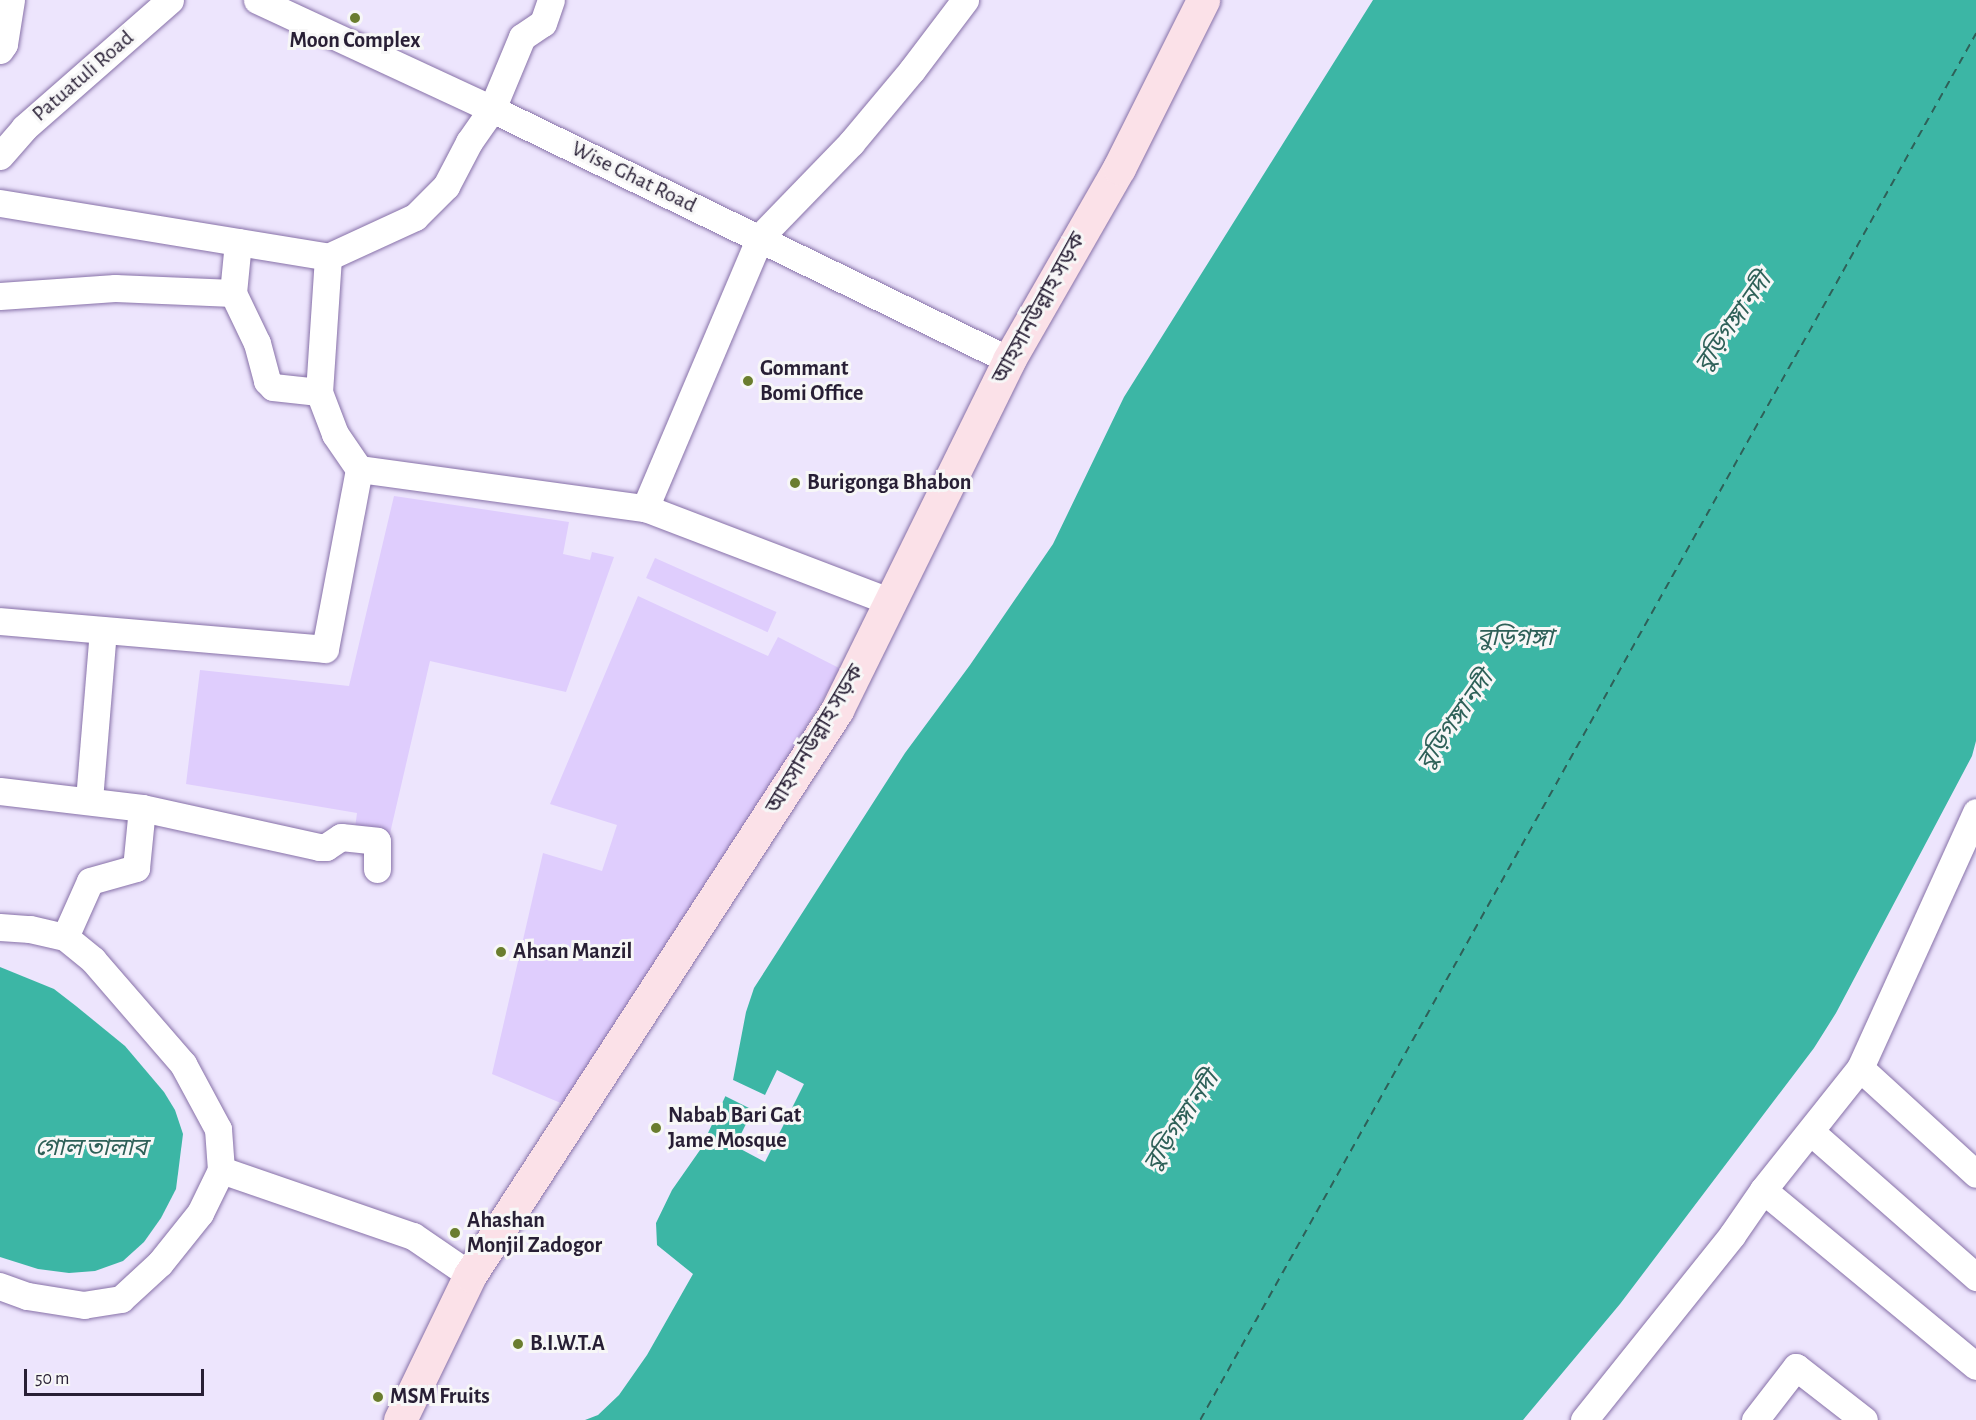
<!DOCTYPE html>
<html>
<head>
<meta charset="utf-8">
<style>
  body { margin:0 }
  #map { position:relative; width:1976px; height:1420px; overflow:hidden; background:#ede5fd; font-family:"Alegreya Sans","Noto Sans Bengali",sans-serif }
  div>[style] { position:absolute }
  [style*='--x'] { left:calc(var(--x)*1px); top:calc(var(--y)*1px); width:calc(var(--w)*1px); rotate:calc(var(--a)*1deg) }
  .green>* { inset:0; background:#dfcdfd; transform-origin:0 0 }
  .water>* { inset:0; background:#3cb6a5 }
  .pier>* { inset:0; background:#ede5fd }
  .ferry>* { height:1.5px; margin-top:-0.75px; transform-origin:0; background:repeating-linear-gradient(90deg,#2e6058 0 8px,transparent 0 14px) }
  .roads { filter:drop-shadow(0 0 2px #8771a8) drop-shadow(0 0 2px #8771a8) }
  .street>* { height:27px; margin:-13.5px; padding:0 13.5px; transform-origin:13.5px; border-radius:13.5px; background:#fff }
  .secondary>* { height:33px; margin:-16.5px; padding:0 16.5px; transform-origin:16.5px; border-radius:16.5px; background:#fbe1e8 }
  .dots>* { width:16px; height:16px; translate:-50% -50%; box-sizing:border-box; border:3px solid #f7f7f7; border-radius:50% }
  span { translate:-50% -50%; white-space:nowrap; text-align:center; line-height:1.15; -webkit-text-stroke:6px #f7f7f7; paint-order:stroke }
  .poi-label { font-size:22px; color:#281f35; font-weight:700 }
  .left { translate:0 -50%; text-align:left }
  .street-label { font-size:22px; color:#281f35 }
  .water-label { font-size:24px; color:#2e6058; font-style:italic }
  .scale { position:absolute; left:24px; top:1369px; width:180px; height:27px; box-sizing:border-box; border:3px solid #281f35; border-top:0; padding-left:8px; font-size:18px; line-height:21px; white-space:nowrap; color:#281f35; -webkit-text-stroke:4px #f7f7f7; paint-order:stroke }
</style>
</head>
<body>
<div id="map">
  <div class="green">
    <div style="clip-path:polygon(394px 496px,569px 522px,563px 554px,590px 560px,592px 552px,614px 557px,566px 692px,430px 661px,388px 842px,354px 836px,357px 813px,186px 784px,200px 670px,349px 686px)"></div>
    <div style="left:655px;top:558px;width:133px;height:22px;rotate:24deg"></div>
    <div style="clip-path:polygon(638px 596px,768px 656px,778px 637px,841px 669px,575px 1109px,492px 1074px,543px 853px,602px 871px,617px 825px,550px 804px)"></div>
  </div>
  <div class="water">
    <div style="clip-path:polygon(1373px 0,1976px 0,1976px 741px,1972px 756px,1836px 1013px,1814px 1048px,1620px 1304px,1523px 1420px,585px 1420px,598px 1415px,619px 1395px,647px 1355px,693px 1274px,657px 1245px,656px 1223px,672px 1190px,700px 1150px,733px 1080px,746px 1012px,754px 988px,905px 753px,970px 665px,1053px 544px,1124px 397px)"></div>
    <div style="clip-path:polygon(0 967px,54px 989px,76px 1006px,125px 1046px,164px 1092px,175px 1110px,183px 1134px,176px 1189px,161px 1218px,144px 1242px,123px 1261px,95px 1271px,69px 1273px,38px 1269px,0 1257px)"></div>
  </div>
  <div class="pier">
    <div style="clip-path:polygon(777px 1070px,804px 1084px,765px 1162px,735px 1146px,753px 1110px,723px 1095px,731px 1079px,765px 1095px)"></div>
  </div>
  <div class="ferry">
    <div style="--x:1200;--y:1420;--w:1589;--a:-60.77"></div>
  </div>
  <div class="roads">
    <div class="street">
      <div style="--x:257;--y:0;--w:259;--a:24.9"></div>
      <div style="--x:492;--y:109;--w:575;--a:25.9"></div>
      <div style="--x:0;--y:50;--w:7;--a:-56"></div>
      <div style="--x:4;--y:44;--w:45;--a:-81"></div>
      <div style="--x:0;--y:156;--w:37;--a:-49"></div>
      <div style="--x:24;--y:128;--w:194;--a:-41.2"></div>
      <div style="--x:0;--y:203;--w:332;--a:9.3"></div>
      <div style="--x:328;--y:257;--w:96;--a:-24.7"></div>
      <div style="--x:415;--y:217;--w:44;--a:-45"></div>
      <div style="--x:446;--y:186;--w:50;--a:-62.4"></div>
      <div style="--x:469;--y:142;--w:40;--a:-55.1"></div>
      <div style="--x:492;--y:109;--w:78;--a:-67.4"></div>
      <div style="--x:522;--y:37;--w:25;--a:-34"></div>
      <div style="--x:543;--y:23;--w:24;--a:-71"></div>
      <div style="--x:238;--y:242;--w:51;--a:95.6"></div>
      <div style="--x:233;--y:293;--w:55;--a:64.4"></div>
      <div style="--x:257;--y:343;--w:39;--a:75"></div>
      <div style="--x:267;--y:381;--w:8;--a:45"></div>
      <div style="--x:273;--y:387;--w:46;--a:6.2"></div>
      <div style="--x:328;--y:257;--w:135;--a:93.8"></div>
      <div style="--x:319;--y:392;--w:45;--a:69.1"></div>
      <div style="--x:335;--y:434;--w:42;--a:55.6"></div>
      <div style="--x:0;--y:296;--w:115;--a:-4"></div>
      <div style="--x:115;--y:288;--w:118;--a:2.4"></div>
      <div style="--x:645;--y:508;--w:294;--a:-67"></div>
      <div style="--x:760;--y:237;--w:131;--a:-45.9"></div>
      <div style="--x:851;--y:143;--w:95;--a:-50.1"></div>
      <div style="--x:912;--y:70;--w:88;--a:-52.9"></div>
      <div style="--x:0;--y:621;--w:326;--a:4.9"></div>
      <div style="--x:325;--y:649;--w:183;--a:-79.3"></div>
      <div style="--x:359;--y:469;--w:289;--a:7.8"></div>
      <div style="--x:645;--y:508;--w:263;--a:20.9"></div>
      <div style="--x:0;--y:791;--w:143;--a:6.8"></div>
      <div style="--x:142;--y:808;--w:181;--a:12.4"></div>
      <div style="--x:319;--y:847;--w:7;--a:0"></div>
      <div style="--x:326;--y:847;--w:18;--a:-34"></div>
      <div style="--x:341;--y:837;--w:36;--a:6"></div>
      <div style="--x:377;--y:841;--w:28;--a:90"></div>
      <div style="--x:89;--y:800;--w:170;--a:-85.3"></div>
      <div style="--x:0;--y:927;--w:30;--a:4"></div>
      <div style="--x:30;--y:929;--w:36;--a:13"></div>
      <div style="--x:65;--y:937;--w:36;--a:39"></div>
      <div style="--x:93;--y:960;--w:138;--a:49.1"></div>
      <div style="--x:183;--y:1064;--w:74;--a:61.7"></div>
      <div style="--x:218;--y:1129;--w:41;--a:85.8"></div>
      <div style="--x:221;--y:1170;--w:48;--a:116"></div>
      <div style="--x:200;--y:1213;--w:64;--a:128.7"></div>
      <div style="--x:160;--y:1263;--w:53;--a:137.3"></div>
      <div style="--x:121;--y:1299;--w:37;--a:171"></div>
      <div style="--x:84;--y:1305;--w:58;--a:-171"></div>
      <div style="--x:27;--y:1296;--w:29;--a:-160"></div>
      <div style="--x:65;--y:937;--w:61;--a:-65.9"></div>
      <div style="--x:90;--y:881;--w:48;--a:-15.8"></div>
      <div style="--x:136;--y:868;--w:60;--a:-84.3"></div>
      <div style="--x:1860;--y:1068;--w:157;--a:42.4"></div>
      <div style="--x:1811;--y:1132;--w:220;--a:41.3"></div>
      <div style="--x:221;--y:1170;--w:203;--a:19"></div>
      <div style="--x:413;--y:1236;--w:69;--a:34.4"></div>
      <div style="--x:1763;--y:1190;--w:276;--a:39.6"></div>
      <div style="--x:1584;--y:1420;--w:237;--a:-51.3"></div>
      <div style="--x:1732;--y:1235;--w:55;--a:-55.4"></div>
      <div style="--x:1763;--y:1190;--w:156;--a:-51.5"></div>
      <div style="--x:1860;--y:1068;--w:281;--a:-65.6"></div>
      <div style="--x:1755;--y:1420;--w:67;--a:-52.3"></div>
      <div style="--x:1796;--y:1367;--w:86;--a:37.9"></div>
    </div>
    <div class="secondary">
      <div style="--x:400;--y:1420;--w:161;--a:-64.2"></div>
      <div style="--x:470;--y:1275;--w:674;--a:-56.99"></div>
      <div style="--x:837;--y:710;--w:390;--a:-63.8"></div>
      <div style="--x:1009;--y:360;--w:221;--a:-60.2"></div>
      <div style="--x:1119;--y:168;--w:188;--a:-63.4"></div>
    </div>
  </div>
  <div class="dots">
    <div style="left:355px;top:18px;background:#6a7d2e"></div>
    <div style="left:748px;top:381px;background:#6a7d2e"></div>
    <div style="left:795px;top:483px;background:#6a7d2e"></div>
    <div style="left:501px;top:952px;background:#6a7d2e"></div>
    <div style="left:656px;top:1128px;background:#6a7d2e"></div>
    <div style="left:455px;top:1233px;background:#6a7d2e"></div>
    <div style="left:518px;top:1344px;background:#6a7d2e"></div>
    <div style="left:378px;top:1397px;background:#6a7d2e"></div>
  </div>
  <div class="poi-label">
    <span style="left:355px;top:41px">Moon Complex</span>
    <span class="left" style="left:760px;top:381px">Gommant<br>Bomi Office</span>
    <span class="left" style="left:807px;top:483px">Burigonga Bhabon</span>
    <span class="left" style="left:513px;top:952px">Ahsan Manzil</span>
    <span class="left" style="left:668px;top:1128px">Nabab Bari Gat<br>Jame Mosque</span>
    <span class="left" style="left:467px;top:1233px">Ahashan<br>Monjil Zadogor</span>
    <span class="left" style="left:530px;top:1344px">B.I.W.T.A</span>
    <span class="left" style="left:390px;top:1397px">MSM Fruits</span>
  </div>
  <div class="street-label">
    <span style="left:83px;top:76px;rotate:-41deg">Patuatuli Road</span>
    <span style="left:634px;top:177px;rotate:26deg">Wise Ghat Road</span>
    <span style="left:1039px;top:308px;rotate:-61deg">আহসানউল্লাহ সড়ক</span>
    <span style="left:815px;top:739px;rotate:-59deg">আহসানউল্লাহ সড়ক</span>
  </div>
  <div class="water-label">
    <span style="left:1734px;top:323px;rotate:-55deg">বুড়িগঙ্গা নদী</span>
    <span style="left:1515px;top:639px">বুড়িগঙ্গা</span>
    <span style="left:1456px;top:721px;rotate:-55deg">বুড়িগঙ্গা নদী</span>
    <span style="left:1182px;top:1122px;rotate:-56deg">বুড়িগঙ্গা নদী</span>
    <span style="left:91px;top:1149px">গোল তালাব</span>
  </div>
  <div class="scale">50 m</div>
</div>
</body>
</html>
